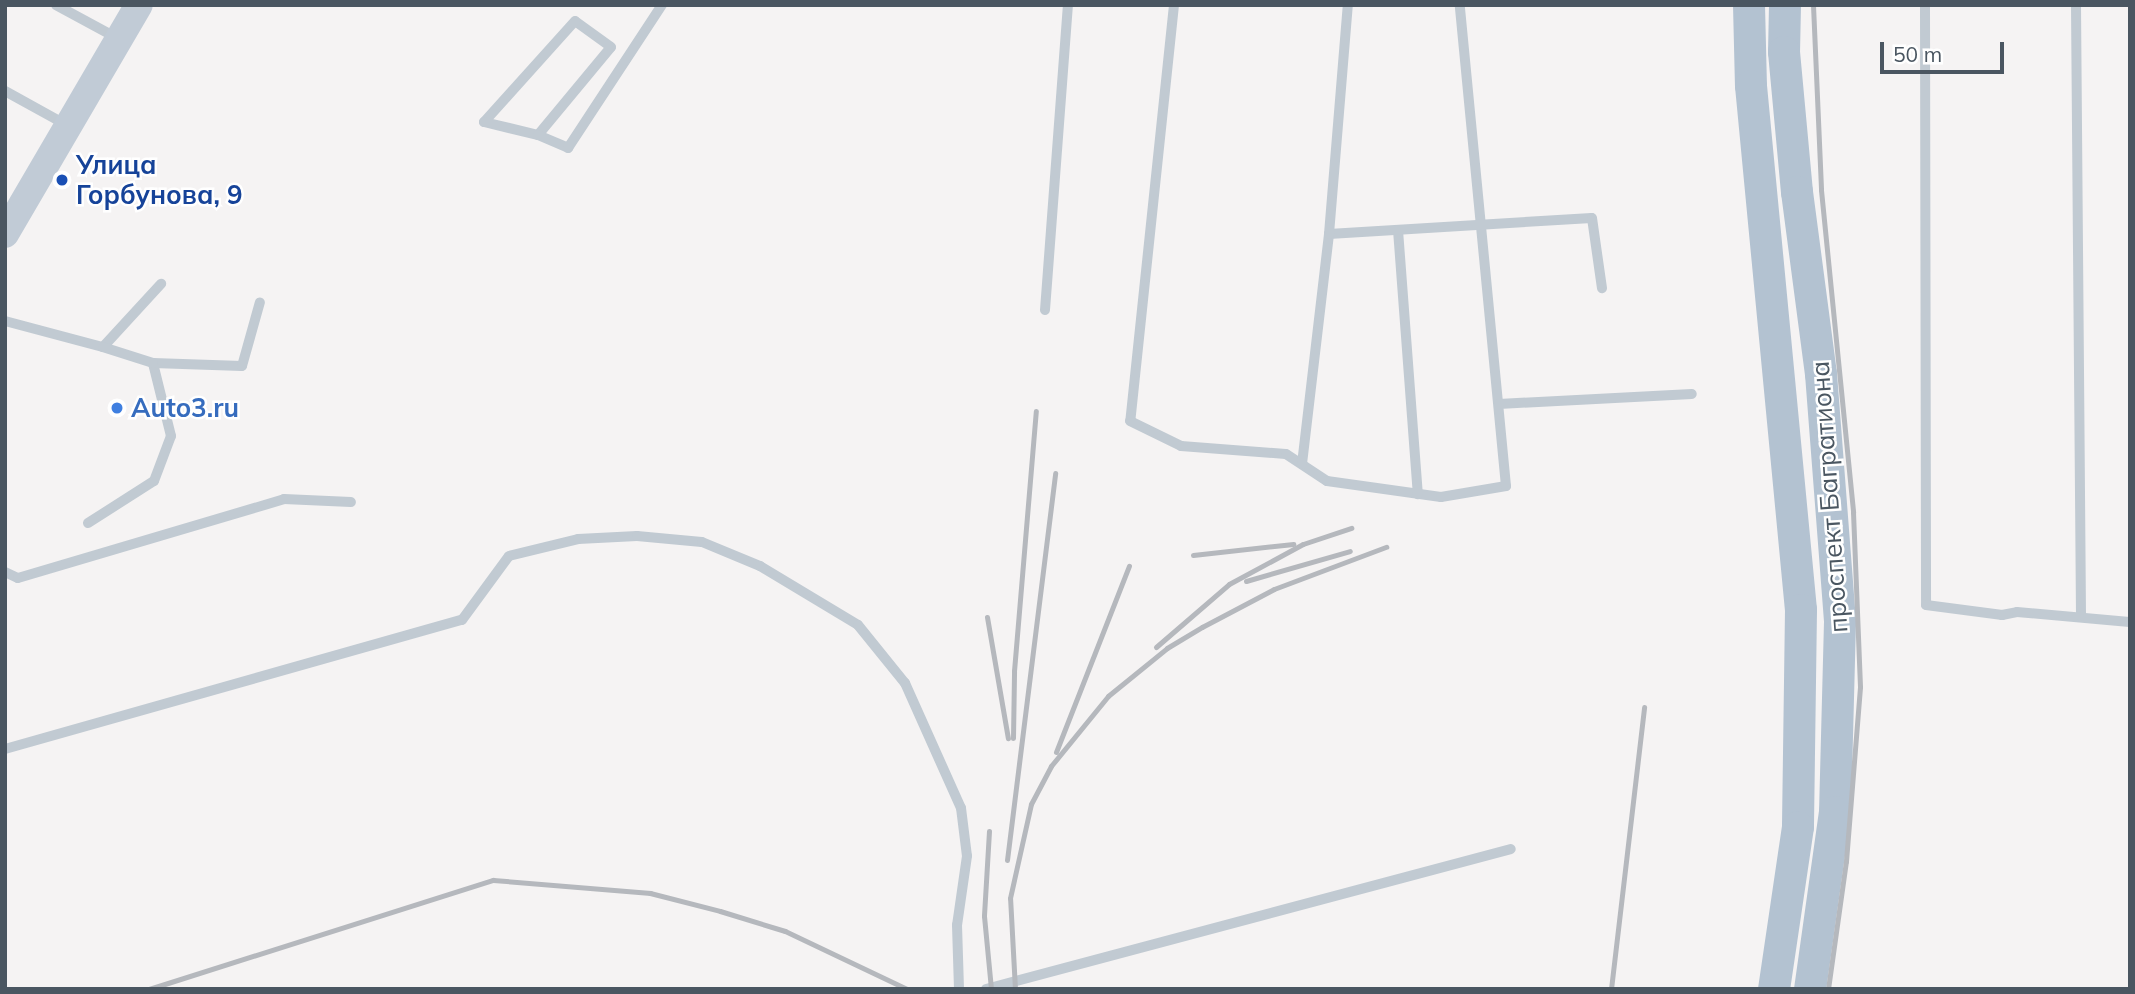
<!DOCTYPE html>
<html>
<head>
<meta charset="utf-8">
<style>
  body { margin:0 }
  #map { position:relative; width:2135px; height:994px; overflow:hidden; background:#f5f3f3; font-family:Mulish,sans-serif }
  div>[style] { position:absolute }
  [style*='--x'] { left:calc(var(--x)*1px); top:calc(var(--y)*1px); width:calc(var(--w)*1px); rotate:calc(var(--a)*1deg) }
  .lane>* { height:10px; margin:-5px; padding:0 5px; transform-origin:5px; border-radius:5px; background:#c1cad2 }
  .secondary>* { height:28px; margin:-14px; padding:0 14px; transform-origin:14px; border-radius:14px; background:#c1cbd6 }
  .primary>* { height:32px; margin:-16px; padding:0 16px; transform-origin:16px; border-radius:16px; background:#b3c2d1 }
  .rail>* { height:5px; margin:-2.5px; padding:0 2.5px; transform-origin:2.5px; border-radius:2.5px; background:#b5b8bd }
  .dots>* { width:19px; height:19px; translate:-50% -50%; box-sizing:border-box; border:4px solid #fff; border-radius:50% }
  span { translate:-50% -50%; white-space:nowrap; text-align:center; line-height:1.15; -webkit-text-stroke:5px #fff; paint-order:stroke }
  .transit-label { font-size:26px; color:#164399; font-weight:700 }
  .left { translate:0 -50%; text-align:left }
  .shop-label { font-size:26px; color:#366cbe; font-weight:700 }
  .street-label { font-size:26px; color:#4a5661 }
  .frame { position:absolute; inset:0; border:7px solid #4a5661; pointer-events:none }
  .scale { position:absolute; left:1880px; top:42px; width:124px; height:32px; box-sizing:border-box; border:4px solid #4a5661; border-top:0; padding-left:9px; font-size:21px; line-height:24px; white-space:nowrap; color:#4a5661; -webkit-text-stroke:5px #fff; paint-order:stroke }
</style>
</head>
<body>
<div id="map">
  <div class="lane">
    <div style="--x:56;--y:5;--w:72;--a:28.4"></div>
    <div style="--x:1174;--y:5;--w:418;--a:96"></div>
    <div style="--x:1130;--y:421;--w:57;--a:26.1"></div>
    <div style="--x:1181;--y:446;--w:105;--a:4.4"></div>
    <div style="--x:1286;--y:454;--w:49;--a:33.4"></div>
    <div style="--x:1327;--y:481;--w:115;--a:8"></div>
    <div style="--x:1441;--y:497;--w:66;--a:-9.6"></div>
    <div style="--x:1506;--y:486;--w:483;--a:-95.5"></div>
    <div style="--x:1925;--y:5;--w:600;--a:89.9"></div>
    <div style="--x:1926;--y:605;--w:77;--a:7.5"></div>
    <div style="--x:2002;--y:615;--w:15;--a:-11"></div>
    <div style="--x:2017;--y:612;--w:113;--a:5.1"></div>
    <div style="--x:2076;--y:5;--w:611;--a:89.53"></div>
    <div style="--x:5;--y:91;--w:68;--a:28.8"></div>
    <div style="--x:538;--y:135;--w:114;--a:-50.3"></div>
    <div style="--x:611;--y:47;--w:44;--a:-144.2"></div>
    <div style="--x:575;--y:21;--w:136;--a:132"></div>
    <div style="--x:484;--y:122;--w:56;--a:13.5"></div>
    <div style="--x:538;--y:135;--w:33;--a:23"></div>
    <div style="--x:568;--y:148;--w:171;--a:-56.7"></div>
    <div style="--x:1398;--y:230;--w:265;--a:85.7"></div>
    <div style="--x:1329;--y:234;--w:263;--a:-3.5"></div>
    <div style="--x:1592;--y:218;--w:71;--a:81.9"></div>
    <div style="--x:1045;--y:310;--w:306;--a:-85.7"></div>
    <div style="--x:5;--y:321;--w:101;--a:14.9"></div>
    <div style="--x:103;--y:347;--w:86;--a:-47.4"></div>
    <div style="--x:153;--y:363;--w:89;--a:1.9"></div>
    <div style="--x:242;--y:366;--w:66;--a:-74.3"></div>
    <div style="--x:1499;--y:404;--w:193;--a:-3"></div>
    <div style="--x:1302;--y:464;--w:232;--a:-83.3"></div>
    <div style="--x:1329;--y:234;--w:230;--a:-85.3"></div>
    <div style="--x:88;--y:523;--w:78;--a:-32.5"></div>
    <div style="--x:154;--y:481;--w:48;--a:-69.3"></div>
    <div style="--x:171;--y:436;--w:75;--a:-103.9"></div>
    <div style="--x:153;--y:363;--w:52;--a:-162.3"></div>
    <div style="--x:5;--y:572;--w:14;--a:25"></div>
    <div style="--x:18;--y:578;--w:277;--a:-16.5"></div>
    <div style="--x:284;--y:499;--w:67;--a:2.6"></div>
    <div style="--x:5;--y:749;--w:475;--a:-15.8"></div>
    <div style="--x:462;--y:620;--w:79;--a:-53.7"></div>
    <div style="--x:509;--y:556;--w:71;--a:-13.8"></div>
    <div style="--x:578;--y:539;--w:59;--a:-2.9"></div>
    <div style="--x:637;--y:536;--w:65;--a:5.3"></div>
    <div style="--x:702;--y:542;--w:63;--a:22.5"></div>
    <div style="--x:760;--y:566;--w:114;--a:31"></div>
    <div style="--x:858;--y:625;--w:75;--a:51"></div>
    <div style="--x:905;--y:683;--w:137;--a:65.9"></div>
    <div style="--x:961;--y:808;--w:48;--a:82.9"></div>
    <div style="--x:967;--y:856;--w:70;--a:98.2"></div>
    <div style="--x:957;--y:925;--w:64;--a:88.2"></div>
    <div style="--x:986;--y:989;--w:543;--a:-14.93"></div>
  </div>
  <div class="secondary">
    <div style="--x:5;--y:234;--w:265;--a:-59.7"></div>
  </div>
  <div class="primary">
    <div style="--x:1749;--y:5;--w:81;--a:88.6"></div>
    <div style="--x:1751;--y:86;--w:526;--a:84.55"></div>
    <div style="--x:1801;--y:610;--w:217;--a:90.8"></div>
    <div style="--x:1798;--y:827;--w:164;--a:98.4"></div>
    <div style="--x:1785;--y:5;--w:47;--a:91.2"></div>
    <div style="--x:1784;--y:52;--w:141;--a:84.7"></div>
    <div style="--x:1797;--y:192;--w:184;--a:82.5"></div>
    <div style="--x:1821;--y:374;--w:249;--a:85.6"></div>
    <div style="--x:1840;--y:622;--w:190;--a:91.5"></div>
    <div style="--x:1835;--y:812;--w:179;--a:98"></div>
  </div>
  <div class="rail">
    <div style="--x:1813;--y:5;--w:185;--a:87.5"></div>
    <div style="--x:1821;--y:190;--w:324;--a:84.3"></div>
    <div style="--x:1853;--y:512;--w:175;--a:87.7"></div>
    <div style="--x:1860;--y:687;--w:175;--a:94.6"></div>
    <div style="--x:1846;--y:861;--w:129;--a:98"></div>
    <div style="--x:1193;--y:555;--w:101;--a:-6.3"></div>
    <div style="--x:1246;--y:581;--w:108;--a:-16.1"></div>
    <div style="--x:987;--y:617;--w:123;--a:80.2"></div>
    <div style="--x:1156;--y:647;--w:96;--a:-40.8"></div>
    <div style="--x:1229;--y:584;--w:84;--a:-28.4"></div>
    <div style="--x:1303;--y:544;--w:51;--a:-18.4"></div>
    <div style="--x:1013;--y:738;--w:67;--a:-89.1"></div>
    <div style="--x:1014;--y:671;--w:261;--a:-85.2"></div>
    <div style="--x:1056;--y:752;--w:200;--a:-68.6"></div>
    <div style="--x:989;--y:831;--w:85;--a:93.4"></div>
    <div style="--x:984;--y:916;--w:73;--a:84.5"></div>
    <div style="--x:1007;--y:860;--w:390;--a:-82.9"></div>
    <div style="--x:149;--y:989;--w:361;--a:-17.6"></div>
    <div style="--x:493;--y:880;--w:158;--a:4.7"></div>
    <div style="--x:650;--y:893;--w:72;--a:14.4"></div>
    <div style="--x:720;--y:911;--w:68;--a:17.1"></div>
    <div style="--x:785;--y:931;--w:135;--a:25.4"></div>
    <div style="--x:1015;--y:989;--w:91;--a:-93.1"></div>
    <div style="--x:1010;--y:898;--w:96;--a:-77.4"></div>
    <div style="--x:1031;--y:804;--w:43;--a:-62.2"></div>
    <div style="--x:1051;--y:766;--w:90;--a:-50.8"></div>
    <div style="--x:1108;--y:696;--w:76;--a:-39.1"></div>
    <div style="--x:1167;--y:648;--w:41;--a:-31"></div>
    <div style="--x:1202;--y:627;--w:81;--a:-27.8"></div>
    <div style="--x:1274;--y:589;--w:120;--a:-20.6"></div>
    <div style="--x:1611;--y:989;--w:284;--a:-83.3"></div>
  </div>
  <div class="dots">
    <div style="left:62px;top:180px;background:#1a4fb4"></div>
    <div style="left:117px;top:408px;background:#3f7fe0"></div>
  </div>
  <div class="transit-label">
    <span class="left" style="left:76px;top:180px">Улица<br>Горбунова, 9</span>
  </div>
  <div class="shop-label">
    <span class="left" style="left:131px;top:408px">Auto3.ru</span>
  </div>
  <div class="street-label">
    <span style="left:1829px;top:497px;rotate:-94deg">проспект Багратиона</span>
  </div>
  <div class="frame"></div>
  <div class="scale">50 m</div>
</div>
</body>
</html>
